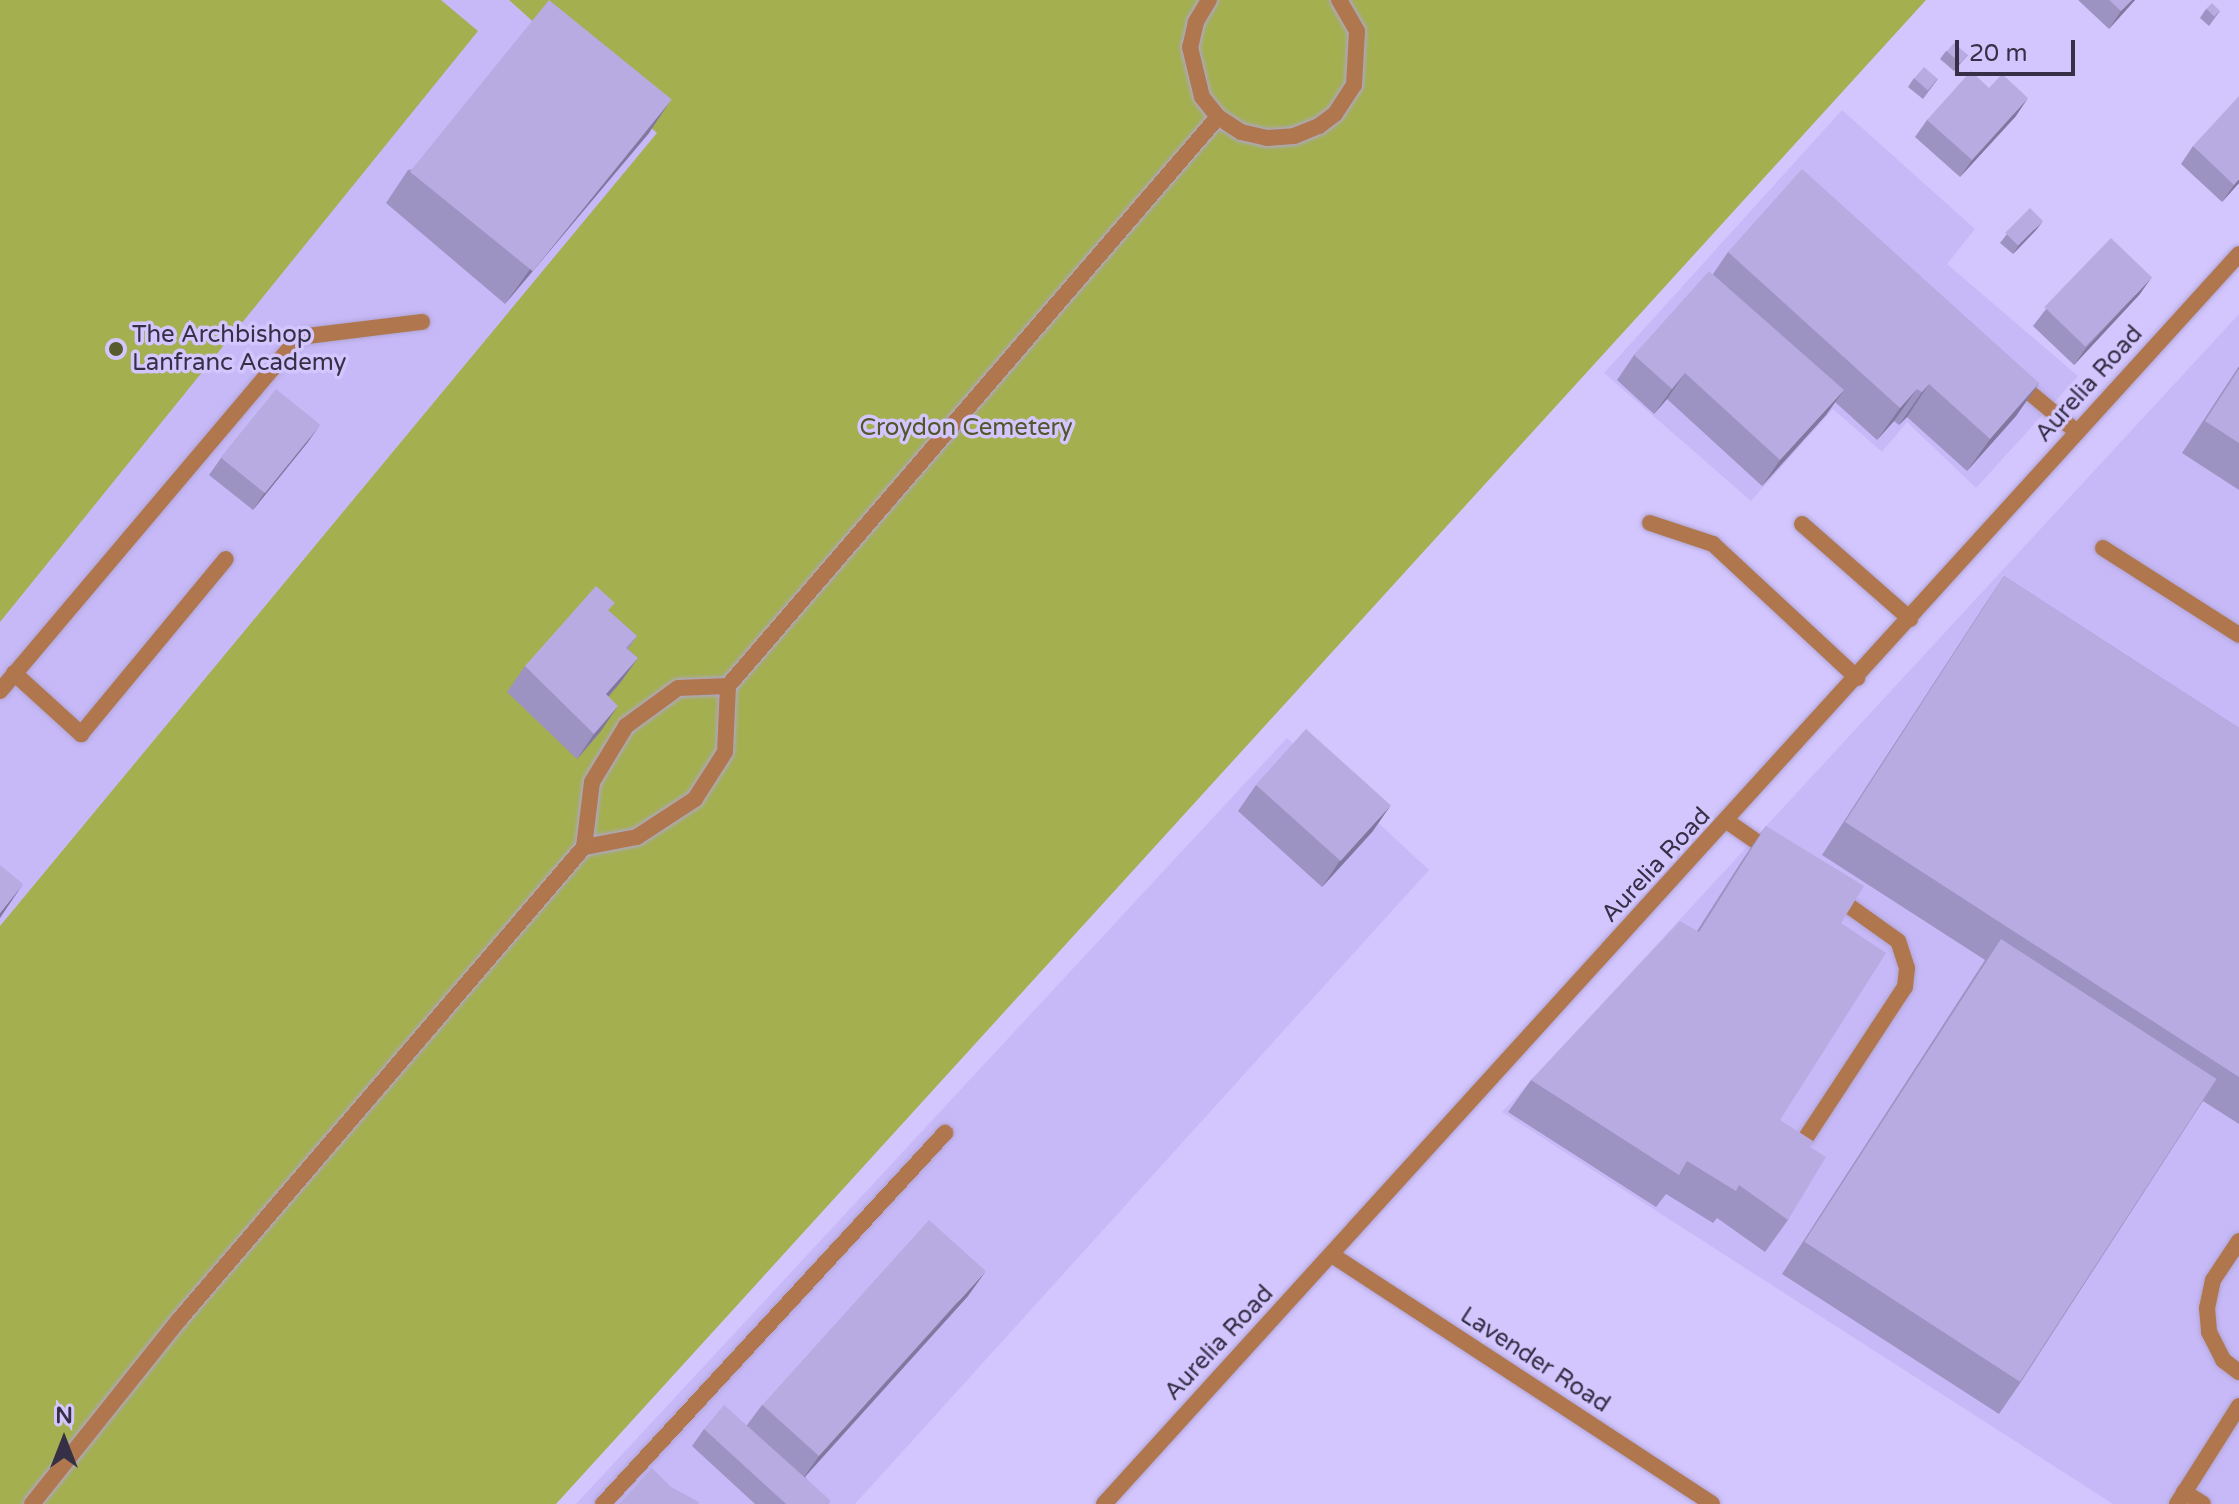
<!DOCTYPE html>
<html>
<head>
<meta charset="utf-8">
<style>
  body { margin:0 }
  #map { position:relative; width:2239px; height:1504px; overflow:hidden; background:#d3c6fe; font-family:"Varela Round",sans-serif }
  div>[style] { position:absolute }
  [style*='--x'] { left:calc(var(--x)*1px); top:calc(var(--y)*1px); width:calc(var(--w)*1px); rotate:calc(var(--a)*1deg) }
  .built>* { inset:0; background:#c7b9f7 }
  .green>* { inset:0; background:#a4af4f }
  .roads { filter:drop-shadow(0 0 2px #b0a5d6) drop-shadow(0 0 2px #b0a5d6) }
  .lane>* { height:16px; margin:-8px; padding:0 8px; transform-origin:8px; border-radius:8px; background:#b0774f }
  .street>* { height:16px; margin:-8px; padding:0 8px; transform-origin:8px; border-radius:8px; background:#b0774f }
  .wall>* { inset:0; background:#9d93c2 }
  .shaded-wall>* { inset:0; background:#80789e }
  .building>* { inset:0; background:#b7abe1; transform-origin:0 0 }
  .dots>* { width:22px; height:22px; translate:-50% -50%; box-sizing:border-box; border:4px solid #d3c6fe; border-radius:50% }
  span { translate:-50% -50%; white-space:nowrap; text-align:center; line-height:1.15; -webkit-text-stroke:7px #d3c6fe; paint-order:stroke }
  .poi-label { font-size:24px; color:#353046 }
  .left { translate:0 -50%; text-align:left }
  .street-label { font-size:24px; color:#353046 }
  .park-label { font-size:24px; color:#515728 }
  .north { position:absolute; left:24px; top:1400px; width:80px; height:80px; -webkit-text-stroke:6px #d3c6fe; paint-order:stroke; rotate:0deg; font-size:22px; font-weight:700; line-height:32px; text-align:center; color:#353046 }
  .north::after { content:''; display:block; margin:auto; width:28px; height:36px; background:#353046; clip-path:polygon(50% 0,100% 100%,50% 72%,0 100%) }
  .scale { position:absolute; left:1955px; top:40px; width:120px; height:36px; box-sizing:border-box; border:4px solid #353046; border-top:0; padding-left:10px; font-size:24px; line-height:28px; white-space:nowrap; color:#353046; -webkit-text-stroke:6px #d3c6fe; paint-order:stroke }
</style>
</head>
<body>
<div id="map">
  <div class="built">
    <div style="clip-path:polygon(0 0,509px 0,658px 133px,0 926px)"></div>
    <div style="clip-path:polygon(1842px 110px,1975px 229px,1947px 264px,2078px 376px,1976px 488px,1907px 422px,1882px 452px,1833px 409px,1751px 501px,1604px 373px)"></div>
    <div style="clip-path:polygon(2239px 314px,2239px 1504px,2113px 1504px,1502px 1112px)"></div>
    <div style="clip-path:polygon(1287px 738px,1429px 870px,855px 1504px,576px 1504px)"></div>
  </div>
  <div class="green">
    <div style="clip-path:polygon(0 0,441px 0,478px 31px,0 622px)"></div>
    <div style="clip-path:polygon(509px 0,1926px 0,556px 1504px,0 1504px,0 926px,657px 133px)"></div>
  </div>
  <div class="roads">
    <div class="lane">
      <div style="--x:1209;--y:0;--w:26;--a:121"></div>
      <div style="--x:1196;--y:22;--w:26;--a:103"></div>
      <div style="--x:1190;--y:47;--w:51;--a:76.5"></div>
      <div style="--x:1202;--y:97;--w:26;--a:51"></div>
      <div style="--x:1218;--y:117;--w:27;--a:33"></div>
      <div style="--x:1241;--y:132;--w:27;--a:13"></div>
      <div style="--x:1267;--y:138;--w:27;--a:-4"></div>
      <div style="--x:1294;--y:136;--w:27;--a:-22"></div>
      <div style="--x:1319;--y:126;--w:20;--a:-37"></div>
      <div style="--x:1335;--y:114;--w:35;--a:-57"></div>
      <div style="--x:1354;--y:85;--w:54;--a:-86.8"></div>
      <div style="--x:1357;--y:31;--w:36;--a:-120"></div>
      <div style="--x:2017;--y:382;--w:78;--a:39.8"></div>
      <div style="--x:1650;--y:523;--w:66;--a:18.4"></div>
      <div style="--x:1713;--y:544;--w:197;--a:42.9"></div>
      <div style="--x:1802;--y:524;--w:144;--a:41.3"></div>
      <div style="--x:2103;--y:548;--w:161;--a:32.6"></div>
      <div style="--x:14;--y:673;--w:91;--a:42.3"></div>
      <div style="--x:81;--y:734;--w:227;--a:-50.4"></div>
      <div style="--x:728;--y:686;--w:751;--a:-49.27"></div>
      <div style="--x:728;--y:686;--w:66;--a:92.6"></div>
      <div style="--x:725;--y:752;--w:56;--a:122.6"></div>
      <div style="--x:695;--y:799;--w:69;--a:146.8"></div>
      <div style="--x:637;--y:837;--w:54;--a:169.3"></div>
      <div style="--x:584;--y:847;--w:65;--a:-83"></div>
      <div style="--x:592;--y:782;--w:66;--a:-58.7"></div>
      <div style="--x:626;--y:726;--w:64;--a:-36.2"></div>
      <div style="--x:678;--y:688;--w:50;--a:-2.3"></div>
      <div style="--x:0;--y:691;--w:463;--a:-49.8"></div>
      <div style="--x:299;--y:337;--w:124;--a:-7"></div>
      <div style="--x:1728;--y:822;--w:55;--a:34.6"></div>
      <div style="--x:1807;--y:1136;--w:178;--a:-56.7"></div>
      <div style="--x:1905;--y:987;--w:19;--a:-84"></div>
      <div style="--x:1907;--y:968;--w:28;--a:-108"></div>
      <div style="--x:1898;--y:941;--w:77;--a:-144.5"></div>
      <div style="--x:2184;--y:1492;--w:22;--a:32"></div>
      <div style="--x:32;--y:1504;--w:236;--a:-51.4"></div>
      <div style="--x:179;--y:1320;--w:623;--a:-49.43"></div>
      <div style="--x:603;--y:1504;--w:505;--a:-47.33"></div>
    </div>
    <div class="street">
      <div style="--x:2239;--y:1241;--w:47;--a:123.7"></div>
      <div style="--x:2213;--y:1280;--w:29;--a:102"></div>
      <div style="--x:2207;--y:1308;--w:24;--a:85"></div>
      <div style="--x:2209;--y:1332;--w:31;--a:63"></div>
      <div style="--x:2223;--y:1360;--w:20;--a:37"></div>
      <div style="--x:1332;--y:1255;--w:454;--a:33.2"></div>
      <div style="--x:1104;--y:1504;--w:1688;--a:-47.76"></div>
      <div style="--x:2177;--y:1504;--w:116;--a:-57.7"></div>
    </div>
  </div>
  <div class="wall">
    <div style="clip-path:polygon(2078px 0,2135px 0,2109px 29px)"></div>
    <div style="clip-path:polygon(2206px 9px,2220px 11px,2209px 26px,2200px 18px)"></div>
    <div style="clip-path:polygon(1946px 51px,1968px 55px,1954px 71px,1940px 59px)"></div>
    <div style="clip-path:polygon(1914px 78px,1938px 79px,1923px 99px,1908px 87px)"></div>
    <div style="clip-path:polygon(1989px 88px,2016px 116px,1960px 177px,1915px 137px,1927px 120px)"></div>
    <div style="clip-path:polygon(649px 133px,505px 304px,386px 203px,408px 170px)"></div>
    <div style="clip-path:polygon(2193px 146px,2239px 183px,2222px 202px,2181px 164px)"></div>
    <div style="clip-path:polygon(2037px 229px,2013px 254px,2000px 243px,2007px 234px)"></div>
    <div style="clip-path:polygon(1728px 252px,2039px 383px,2016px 416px,1967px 471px,1907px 417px,1899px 425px,1894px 421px,1877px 440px,1835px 402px,1826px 415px,1762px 486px,1667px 399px,1654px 414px,1617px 380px,1634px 355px,1713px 274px)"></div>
    <div style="clip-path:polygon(2140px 294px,2074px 365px,2033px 326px,2046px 309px)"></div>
    <div style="clip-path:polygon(2239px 366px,2239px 490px,2182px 453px)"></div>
    <div style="clip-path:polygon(308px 442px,253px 510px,209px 475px,221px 458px)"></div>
    <div style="clip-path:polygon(2004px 576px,2239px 728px,2239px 1124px,2203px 1101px,2021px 1382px,1999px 1414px,1782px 1274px,1985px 960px,1822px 855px,1982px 609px)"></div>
    <div style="clip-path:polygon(609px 611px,637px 636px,628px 649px,638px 658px,620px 683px,608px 697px,601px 731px,577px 759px,507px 692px,525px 666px)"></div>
    <div style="clip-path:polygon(1256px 785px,1373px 831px,1322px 887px,1238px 811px)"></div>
    <div style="clip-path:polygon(1766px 826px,1841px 923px,1780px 1120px,1810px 1147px,1788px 1220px,1765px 1252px,1717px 1218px,1713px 1223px,1666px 1194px,1656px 1207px,1508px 1112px,1531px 1080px,1697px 931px,1743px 859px)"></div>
    <div style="clip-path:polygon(968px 1296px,805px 1477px,829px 1504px,755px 1504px,692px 1446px,704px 1429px,747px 1425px,762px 1405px)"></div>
  </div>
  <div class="shaded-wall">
    <div style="clip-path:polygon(2132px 0,2135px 0,2109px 29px,2121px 11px)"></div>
    <div style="clip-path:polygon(2028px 98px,2016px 116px,1960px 177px,1972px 160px)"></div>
    <div style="clip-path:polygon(671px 100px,649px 133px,505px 304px,528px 272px)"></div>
    <div style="clip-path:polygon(2239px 179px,2239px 183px,2222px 202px,2234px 185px)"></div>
    <div style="clip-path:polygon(2043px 221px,2037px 229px,2013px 254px,2019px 245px)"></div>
    <div style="clip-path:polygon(2152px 277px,2140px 294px,2074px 365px,2086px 348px)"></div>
    <div style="clip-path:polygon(1685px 373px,1667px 399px,1654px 414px,1672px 389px)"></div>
    <div style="clip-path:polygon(2039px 383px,2016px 416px,1967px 471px,1990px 439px)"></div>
    <div style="clip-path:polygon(1929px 384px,1907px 417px,1899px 425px,1922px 392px)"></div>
    <div style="clip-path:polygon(1917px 389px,1894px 421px,1877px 440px,1900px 408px)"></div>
    <div style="clip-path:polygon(1844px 390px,1826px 415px,1762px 486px,1780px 460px)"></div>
    <div style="clip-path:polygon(320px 425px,308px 442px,253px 510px,265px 492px)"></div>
    <div style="clip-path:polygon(638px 658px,620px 683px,588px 720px,606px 694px)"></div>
    <div style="clip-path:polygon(618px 706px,601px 731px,577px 759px,594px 734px)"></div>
    <div style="clip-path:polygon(1391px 805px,1373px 831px,1322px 887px,1339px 862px)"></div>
    <div style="clip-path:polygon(23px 884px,0 918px,0 913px)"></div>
    <div style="clip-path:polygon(986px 1271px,968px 1296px,801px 1481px,819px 1456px)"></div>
  </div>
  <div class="building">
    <div style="left:549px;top:0;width:158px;height:221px;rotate:39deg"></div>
    <div style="clip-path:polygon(2109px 0,2132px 0,2121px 11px)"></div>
    <div style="left:2212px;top:3px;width:11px;height:8px;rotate:45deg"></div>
    <div style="left:1954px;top:43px;width:18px;height:11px;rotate:41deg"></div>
    <div style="left:1924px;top:67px;width:18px;height:15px;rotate:41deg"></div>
    <div style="clip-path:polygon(1971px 71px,1989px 88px,2002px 74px,2028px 98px,1972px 160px,1927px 120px)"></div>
    <div style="clip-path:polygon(2239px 96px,2239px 179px,2234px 185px,2193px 146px)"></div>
    <div style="clip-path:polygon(1802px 169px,2039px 383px,1990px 439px,1929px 384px,1922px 392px,1917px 389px,1900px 408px,1728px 252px)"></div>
    <div style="left:2030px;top:208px;width:18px;height:35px;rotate:45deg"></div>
    <div style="left:2111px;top:238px;width:57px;height:96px;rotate:44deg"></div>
    <div style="clip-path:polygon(1709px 271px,1844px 390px,1780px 460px,1685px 373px,1672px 389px,1634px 355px)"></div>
    <div style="clip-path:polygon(2239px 369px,2239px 443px,2205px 421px)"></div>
    <div style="left:276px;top:389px;width:57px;height:88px;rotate:39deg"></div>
    <div style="clip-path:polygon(2004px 576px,2239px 728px,2239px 1077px,1845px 822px)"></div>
    <div style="clip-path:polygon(596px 586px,615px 603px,608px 610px,637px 636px,626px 648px,638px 658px,606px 694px,618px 706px,594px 734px,525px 666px)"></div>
    <div style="left:1306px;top:729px;width:114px;height:75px;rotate:42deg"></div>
    <div style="clip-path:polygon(1766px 826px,1864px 886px,1841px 923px,1886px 953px,1780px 1120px,1813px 1141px,1810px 1147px,1826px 1157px,1788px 1220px,1739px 1185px,1736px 1191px,1687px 1161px,1679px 1175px,1531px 1080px,1680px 921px,1699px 932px)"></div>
    <div style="clip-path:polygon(0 865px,23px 884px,0 913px)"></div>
    <div style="left:2001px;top:939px;width:257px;height:361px;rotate:33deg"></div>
    <div style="left:929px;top:1220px;width:76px;height:249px;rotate:42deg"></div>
    <div style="clip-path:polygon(724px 1405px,831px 1501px,828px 1504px,786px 1504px,704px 1429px)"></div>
    <div style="clip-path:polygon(652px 1468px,671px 1487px,699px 1502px,698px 1504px,619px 1504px)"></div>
  </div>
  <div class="dots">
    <div style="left:116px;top:349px;background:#565c2b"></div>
  </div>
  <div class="poi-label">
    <span class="left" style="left:132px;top:349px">The Archbishop<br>Lanfranc Academy</span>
  </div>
  <div class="street-label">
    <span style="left:2089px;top:384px;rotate:-48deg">Aurelia Road</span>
    <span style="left:1656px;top:865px;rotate:-47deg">Aurelia Road</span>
    <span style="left:1219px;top:1343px;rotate:-47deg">Aurelia Road</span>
    <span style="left:1535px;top:1360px;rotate:33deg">Lavender Road</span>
  </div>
  <div class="park-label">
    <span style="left:966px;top:428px">Croydon Cemetery</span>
  </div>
  <div class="north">N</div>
  <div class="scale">20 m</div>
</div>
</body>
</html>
